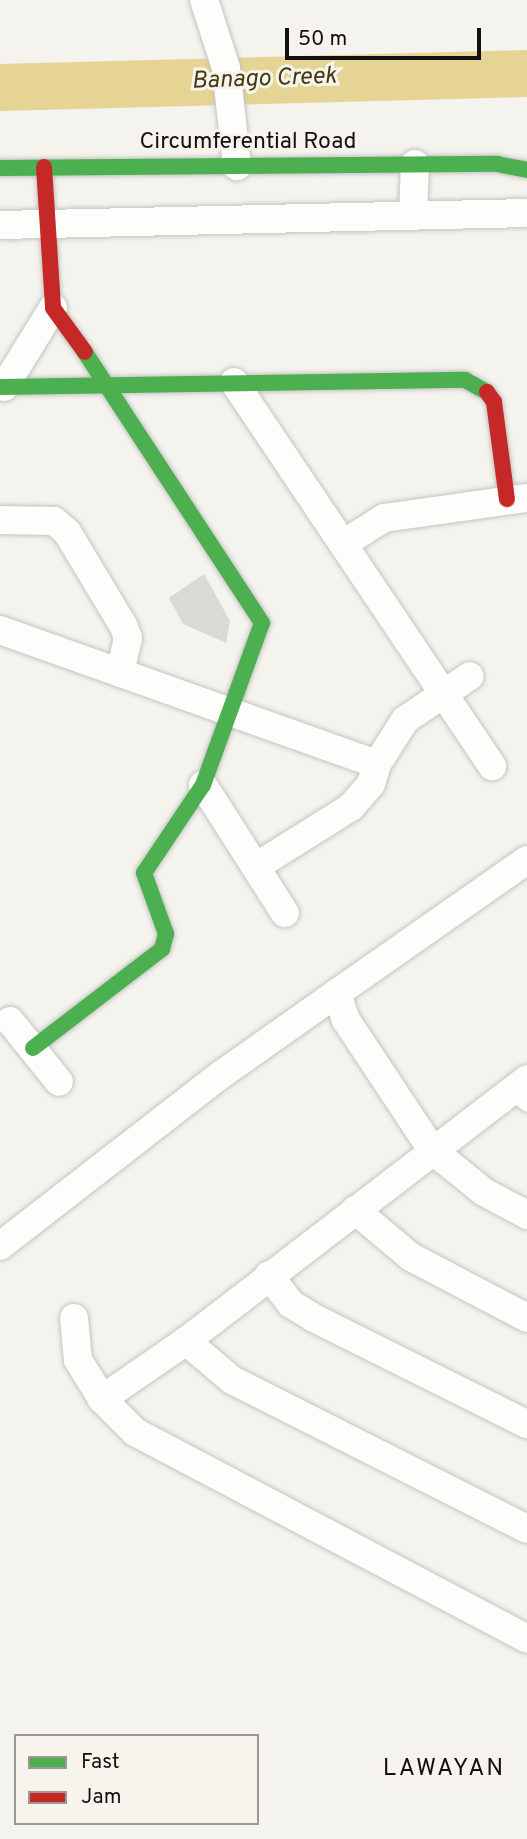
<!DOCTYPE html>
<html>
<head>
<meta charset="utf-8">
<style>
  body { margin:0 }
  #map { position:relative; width:527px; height:1839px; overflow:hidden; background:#f4f3ee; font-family:Overpass,sans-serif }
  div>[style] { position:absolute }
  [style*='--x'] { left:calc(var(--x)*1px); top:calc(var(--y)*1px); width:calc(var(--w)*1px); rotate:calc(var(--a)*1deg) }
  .river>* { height:47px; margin:-23.5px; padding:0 23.5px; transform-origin:23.5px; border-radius:23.5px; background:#e5d494 }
  .building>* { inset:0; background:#dad9d5 }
  .roads { filter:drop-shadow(0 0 2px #c5c4c0) drop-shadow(0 0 2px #c5c4c0) }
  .lane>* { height:14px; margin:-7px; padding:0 7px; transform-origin:7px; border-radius:7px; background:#fdfdfc }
  .street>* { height:28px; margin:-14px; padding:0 14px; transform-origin:14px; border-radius:14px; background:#fdfdfc }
  .fast>* { height:16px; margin:-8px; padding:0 8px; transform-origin:8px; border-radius:8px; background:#4caf50 }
  .jam>* { height:16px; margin:-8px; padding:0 8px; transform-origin:8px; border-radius:8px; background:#c62828 }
  span { translate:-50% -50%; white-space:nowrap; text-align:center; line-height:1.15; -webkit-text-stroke:6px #f6f4ec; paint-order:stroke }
  .street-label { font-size:23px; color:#11100e }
  .water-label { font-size:24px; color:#433913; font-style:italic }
  .neighbourhood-label { font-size:24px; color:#11100e; letter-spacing:2px }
  .legend { position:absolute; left:14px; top:1734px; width:245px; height:91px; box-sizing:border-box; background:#f6f4ec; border:2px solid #9a9993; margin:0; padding:9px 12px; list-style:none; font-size:21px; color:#11100e }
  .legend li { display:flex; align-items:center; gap:14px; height:35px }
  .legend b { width:35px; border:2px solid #9a9993 }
  .scale { position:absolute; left:285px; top:28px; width:196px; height:32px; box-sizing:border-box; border:4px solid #11100e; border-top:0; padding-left:9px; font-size:21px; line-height:24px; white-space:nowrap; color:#11100e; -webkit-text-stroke:5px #f6f4ec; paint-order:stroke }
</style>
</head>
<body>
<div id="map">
  <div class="river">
    <div style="--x:0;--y:87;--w:527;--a:-1.52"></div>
  </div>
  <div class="building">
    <div style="clip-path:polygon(204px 574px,230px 621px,226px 643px,183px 624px,169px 598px)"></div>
  </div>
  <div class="roads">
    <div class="lane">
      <div style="--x:510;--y:1091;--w:22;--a:39"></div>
    </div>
    <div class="street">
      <div style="--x:204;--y:0;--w:71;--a:72.1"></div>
      <div style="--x:226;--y:68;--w:99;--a:83.6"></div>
      <div style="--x:413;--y:215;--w:51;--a:-87.8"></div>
      <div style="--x:0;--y:225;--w:527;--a:-1.3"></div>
      <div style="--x:234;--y:382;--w:463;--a:56.1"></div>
      <div style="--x:4;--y:387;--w:93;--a:-58.2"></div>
      <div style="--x:0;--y:520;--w:54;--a:1.1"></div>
      <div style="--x:54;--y:521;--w:17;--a:40"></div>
      <div style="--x:67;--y:532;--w:111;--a:59"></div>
      <div style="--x:124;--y:627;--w:12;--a:70"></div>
      <div style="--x:128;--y:638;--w:36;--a:103"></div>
      <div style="--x:343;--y:544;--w:49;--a:-32.4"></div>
      <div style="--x:384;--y:518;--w:144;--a:-8"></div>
      <div style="--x:0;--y:630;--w:400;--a:19.6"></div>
      <div style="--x:377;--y:764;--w:52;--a:-57.5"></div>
      <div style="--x:405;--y:720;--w:78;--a:-34.1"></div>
      <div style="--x:203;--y:785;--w:152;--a:57.4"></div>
      <div style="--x:527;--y:860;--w:232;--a:145"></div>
      <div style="--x:337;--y:993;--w:28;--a:72"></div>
      <div style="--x:346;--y:1020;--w:156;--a:56.5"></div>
      <div style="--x:432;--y:1150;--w:67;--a:38.9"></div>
      <div style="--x:484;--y:1192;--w:49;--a:28.1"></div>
      <div style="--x:257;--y:866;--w:111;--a:-32.1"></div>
      <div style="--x:351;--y:807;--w:30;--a:-49"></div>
      <div style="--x:371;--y:784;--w:21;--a:-73"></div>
      <div style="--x:10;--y:1021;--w:78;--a:51.2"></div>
      <div style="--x:355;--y:1210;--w:73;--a:40"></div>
      <div style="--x:411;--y:1257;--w:131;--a:27.7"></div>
      <div style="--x:0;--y:1246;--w:281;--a:-37.8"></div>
      <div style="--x:222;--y:1074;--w:141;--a:-35.2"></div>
      <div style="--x:269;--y:1275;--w:36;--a:53"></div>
      <div style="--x:291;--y:1304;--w:27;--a:31"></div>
      <div style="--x:314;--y:1318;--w:238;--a:26.5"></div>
      <div style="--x:74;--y:1318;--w:42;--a:84.6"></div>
      <div style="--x:78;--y:1360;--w:46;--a:58.4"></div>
      <div style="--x:102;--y:1399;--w:47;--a:45"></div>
      <div style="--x:135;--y:1432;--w:443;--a:27.8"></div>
      <div style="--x:186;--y:1341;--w:60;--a:40.3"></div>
      <div style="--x:232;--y:1380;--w:330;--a:26.8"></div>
      <div style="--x:102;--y:1399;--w:102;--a:-34.6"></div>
      <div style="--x:186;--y:1341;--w:430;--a:-37.5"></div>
    </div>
    <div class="fast">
      <div style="--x:0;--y:168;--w:497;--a:-0.5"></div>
      <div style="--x:497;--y:164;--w:31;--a:11"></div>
      <div style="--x:0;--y:387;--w:465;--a:-0.9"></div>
      <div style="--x:465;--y:380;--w:25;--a:29"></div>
      <div style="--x:33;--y:1048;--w:163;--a:-37.5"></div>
      <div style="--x:162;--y:949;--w:16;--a:-75"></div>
      <div style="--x:166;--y:934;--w:65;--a:-109.8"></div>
      <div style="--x:144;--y:873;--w:106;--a:-56.2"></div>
      <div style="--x:203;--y:785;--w:172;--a:-70"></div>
      <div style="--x:262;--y:623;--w:324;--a:-123.2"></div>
    </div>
    <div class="jam">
      <div style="--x:44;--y:167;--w:141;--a:86.3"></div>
      <div style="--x:53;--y:308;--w:54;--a:54"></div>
      <div style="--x:487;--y:392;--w:12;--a:55"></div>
      <div style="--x:494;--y:402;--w:98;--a:82.4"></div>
    </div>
  </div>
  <div class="street-label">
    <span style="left:248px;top:143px">Circumferential Road</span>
  </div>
  <div class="water-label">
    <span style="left:264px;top:80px;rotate:-2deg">Banago Creek</span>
  </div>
  <div class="neighbourhood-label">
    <span style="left:444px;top:1770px">LAWAYAN</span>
  </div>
  <ul class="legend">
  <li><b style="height:9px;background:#4caf50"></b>Fast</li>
  <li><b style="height:9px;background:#c62828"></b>Jam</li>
  </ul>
  <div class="scale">50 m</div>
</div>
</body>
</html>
